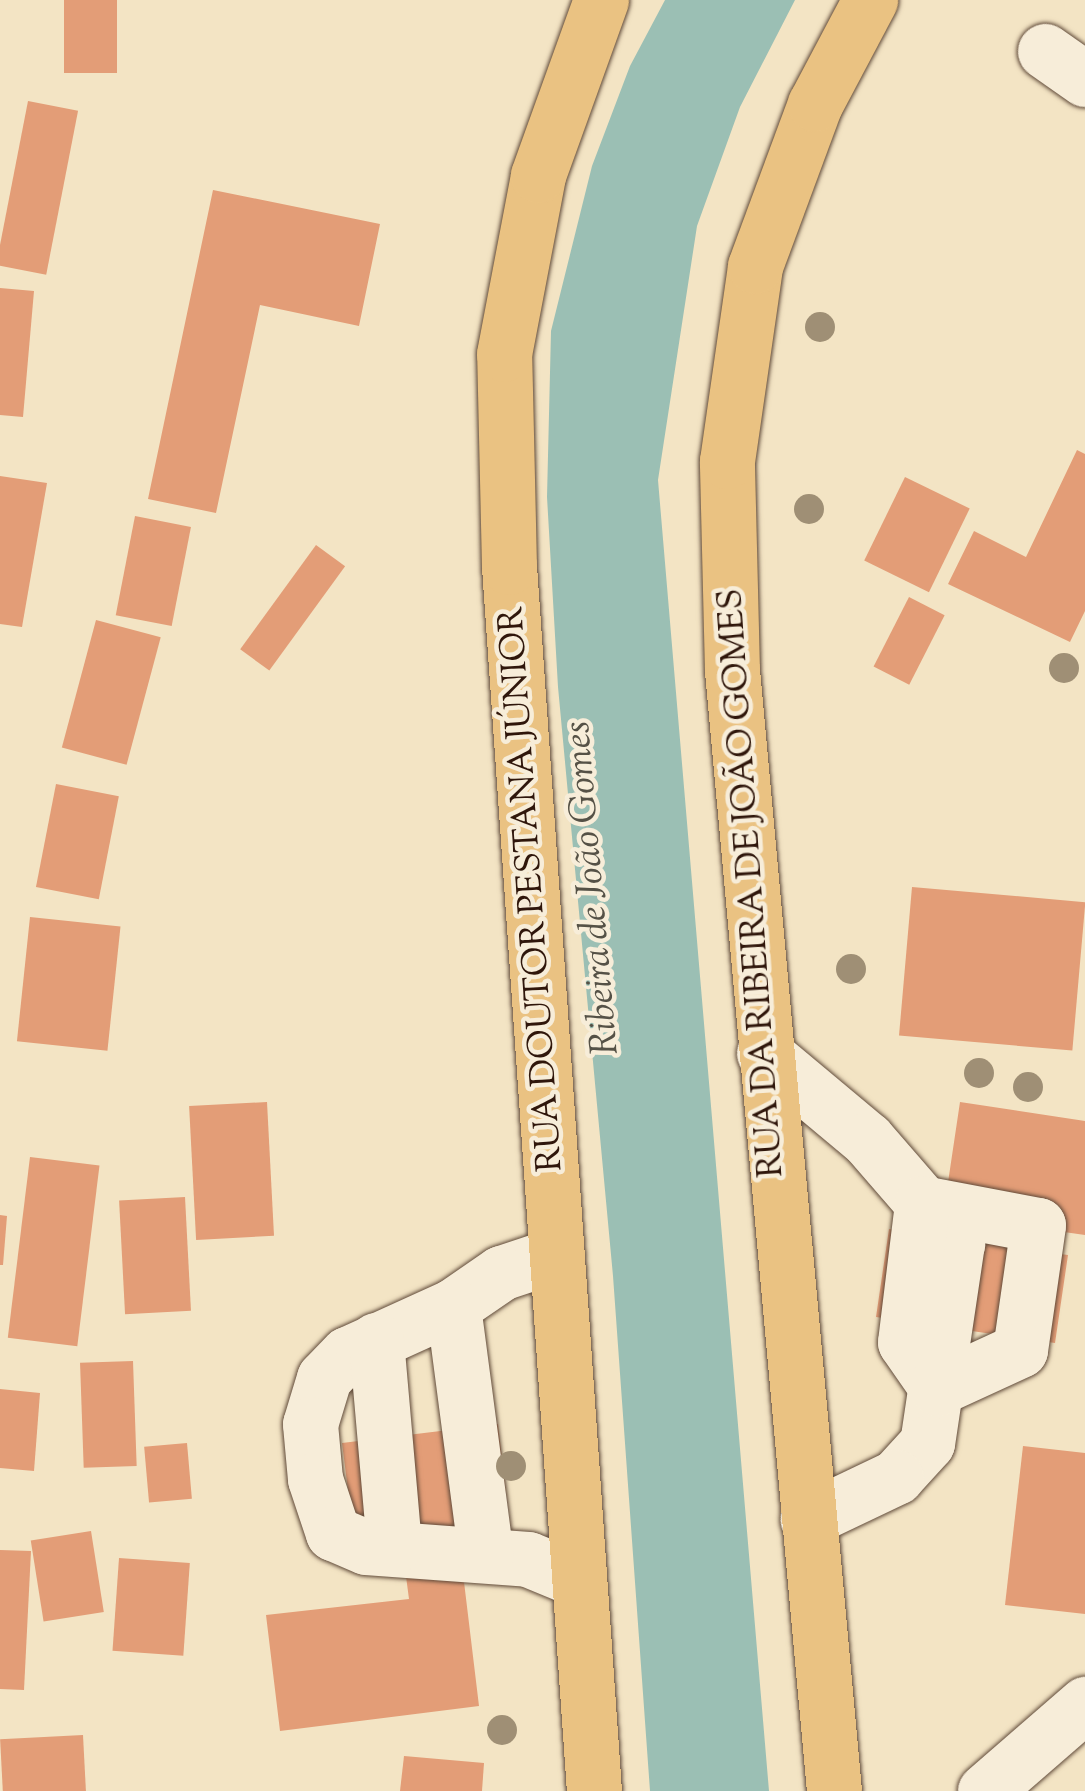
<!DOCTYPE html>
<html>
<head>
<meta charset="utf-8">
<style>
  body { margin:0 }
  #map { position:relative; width:1085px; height:1791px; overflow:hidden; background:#f3e4c4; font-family:"Sorts Mill Goudy",serif }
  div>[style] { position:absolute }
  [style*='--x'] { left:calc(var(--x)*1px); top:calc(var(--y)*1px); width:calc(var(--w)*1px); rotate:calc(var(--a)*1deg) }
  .water>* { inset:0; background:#9bbfb4 }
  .building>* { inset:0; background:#e39d77; transform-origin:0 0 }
  .roads { filter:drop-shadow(0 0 2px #604a39) drop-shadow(0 0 2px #604a39) }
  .minor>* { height:55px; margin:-27.5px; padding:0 27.5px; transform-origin:27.5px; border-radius:27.5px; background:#f7edd9 }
  .major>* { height:55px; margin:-27.5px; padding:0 27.5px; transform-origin:27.5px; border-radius:27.5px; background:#eac282 }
  .trees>* { width:30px; height:30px; margin:-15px; border-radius:50%; background:#9f8f75 }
  span { translate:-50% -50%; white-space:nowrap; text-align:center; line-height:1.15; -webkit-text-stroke:9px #f7edd9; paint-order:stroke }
  .street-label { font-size:35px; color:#2f160b }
  .water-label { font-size:38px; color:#555146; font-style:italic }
</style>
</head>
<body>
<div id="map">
  <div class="water">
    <div style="clip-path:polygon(665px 0,795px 0,740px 107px,697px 226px,658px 480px,769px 1791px,650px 1791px,613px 1276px,558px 687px,547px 497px,551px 331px,592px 166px,630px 66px)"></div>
  </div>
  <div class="building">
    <div style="left:64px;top:0;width:53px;height:73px"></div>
    <div style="left:28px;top:101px;width:51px;height:167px;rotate:11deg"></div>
    <div style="clip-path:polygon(213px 190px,380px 224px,359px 326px,260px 305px,216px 513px,148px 499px)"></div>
    <div style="clip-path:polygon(0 288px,34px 291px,23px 417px,0 415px)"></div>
    <div style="clip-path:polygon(1077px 450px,1085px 454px,1085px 611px,1070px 642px,948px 584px,974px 531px,1026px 557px)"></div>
    <div style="clip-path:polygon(0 476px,47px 483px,22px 627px,0 624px)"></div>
    <div style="left:905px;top:477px;width:72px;height:93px;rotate:26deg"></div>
    <div style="left:135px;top:516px;width:57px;height:101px;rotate:11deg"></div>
    <div style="left:316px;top:545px;width:36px;height:129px;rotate:36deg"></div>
    <div style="left:909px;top:597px;width:40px;height:78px;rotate:27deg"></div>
    <div style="left:96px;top:620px;width:67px;height:132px;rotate:15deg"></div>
    <div style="left:56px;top:784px;width:64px;height:105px;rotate:11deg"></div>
    <div style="left:912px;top:887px;width:174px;height:149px;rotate:5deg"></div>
    <div style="left:30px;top:917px;width:91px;height:125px;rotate:6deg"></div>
    <div style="left:267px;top:1102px;width:134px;height:78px;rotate:87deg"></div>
    <div style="clip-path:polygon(960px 1102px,1085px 1121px,1085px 1235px,1057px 1231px,1060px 1207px,1027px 1202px,1021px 1249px,1068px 1255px,1055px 1343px,876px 1317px,889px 1229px,940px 1236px)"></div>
    <div style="left:30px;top:1157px;width:70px;height:182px;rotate:7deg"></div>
    <div style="left:185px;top:1197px;width:114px;height:66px;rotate:87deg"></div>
    <div style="clip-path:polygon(0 1215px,7px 1216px,3px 1265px,0 1265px)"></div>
    <div style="left:133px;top:1361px;width:105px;height:53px;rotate:88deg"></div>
    <div style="clip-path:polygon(0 1389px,40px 1393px,34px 1471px,0 1468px)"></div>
    <div style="clip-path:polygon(498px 1424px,506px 1493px,454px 1499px,479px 1706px,280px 1731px,266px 1615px,409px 1599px,398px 1516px,352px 1522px,342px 1443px)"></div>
    <div style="left:187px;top:1443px;width:56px;height:43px;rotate:85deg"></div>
    <div style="clip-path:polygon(1023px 1446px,1085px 1453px,1085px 1614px,1005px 1605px)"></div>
    <div style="left:91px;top:1531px;width:82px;height:61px;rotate:81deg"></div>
    <div style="clip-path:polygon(0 1550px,31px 1551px,24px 1690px,0 1689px)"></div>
    <div style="left:119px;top:1558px;width:71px;height:93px;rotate:4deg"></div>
    <div style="left:83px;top:1735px;width:56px;height:83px;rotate:87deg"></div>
    <div style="clip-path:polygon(404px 1756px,484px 1763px,482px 1791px,400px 1791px)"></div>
  </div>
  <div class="roads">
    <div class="minor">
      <div style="--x:1045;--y:51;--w:49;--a:35"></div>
      <div style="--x:764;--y:1053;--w:134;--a:39.9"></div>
      <div style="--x:867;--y:1139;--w:138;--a:49.1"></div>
      <div style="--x:957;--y:1243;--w:202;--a:98.5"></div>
      <div style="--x:927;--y:1443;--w:46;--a:132.4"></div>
      <div style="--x:896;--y:1477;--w:98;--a:154.5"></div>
      <div style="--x:922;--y:1203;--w:118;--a:10.7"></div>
      <div style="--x:1038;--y:1225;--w:126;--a:98.2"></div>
      <div style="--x:1020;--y:1350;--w:91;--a:155.4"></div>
      <div style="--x:937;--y:1388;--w:56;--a:-124.8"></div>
      <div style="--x:905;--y:1342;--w:140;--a:-83"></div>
      <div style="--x:555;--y:1255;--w:57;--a:161.6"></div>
      <div style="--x:501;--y:1273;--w:58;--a:145.5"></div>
      <div style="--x:453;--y:1306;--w:116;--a:155.6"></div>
      <div style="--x:347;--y:1354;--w:33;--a:134"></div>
      <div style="--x:324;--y:1378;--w:48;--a:106.9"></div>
      <div style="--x:310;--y:1424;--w:55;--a:84.8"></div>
      <div style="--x:315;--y:1479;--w:57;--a:71.6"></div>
      <div style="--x:333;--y:1533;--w:36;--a:23"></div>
      <div style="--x:366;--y:1547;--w:162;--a:4.2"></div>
      <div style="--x:528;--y:1559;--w:55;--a:22.4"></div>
      <div style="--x:453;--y:1306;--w:251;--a:82.5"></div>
      <div style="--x:376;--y:1340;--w:207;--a:85"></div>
      <div style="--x:985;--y:1791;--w:133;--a:-41"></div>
    </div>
    <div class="major">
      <div style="--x:594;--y:1791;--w:1227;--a:-93.97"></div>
      <div style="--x:509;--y:567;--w:213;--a:-91.3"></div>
      <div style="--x:504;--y:354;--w:182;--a:-79.2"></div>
      <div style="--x:538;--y:175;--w:186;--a:-70.2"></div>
      <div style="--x:834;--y:1791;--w:1125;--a:-95.2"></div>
      <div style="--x:732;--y:671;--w:210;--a:-91.4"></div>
      <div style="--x:727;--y:461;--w:197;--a:-81.8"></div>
      <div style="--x:755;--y:266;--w:173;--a:-69.7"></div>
      <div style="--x:815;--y:104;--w:118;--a:-62.1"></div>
    </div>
  </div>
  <div class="trees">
    <div style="left:820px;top:327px"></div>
    <div style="left:809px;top:509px"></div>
    <div style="left:1064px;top:668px"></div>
    <div style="left:851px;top:969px"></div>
    <div style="left:979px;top:1073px"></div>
    <div style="left:1028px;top:1087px"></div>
    <div style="left:511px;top:1466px"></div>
    <div style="left:502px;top:1730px"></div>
  </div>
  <div class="street-label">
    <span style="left:753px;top:883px;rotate:-94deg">RUA DA RIBEIRA DE JOÃO GOMES</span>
    <span style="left:533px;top:889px;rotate:-94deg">RUA DOUTOR PESTANA JÚNIOR</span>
  </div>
  <div class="water-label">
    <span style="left:594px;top:888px;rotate:-95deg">Ribeira de João Gomes</span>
  </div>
</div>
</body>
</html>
